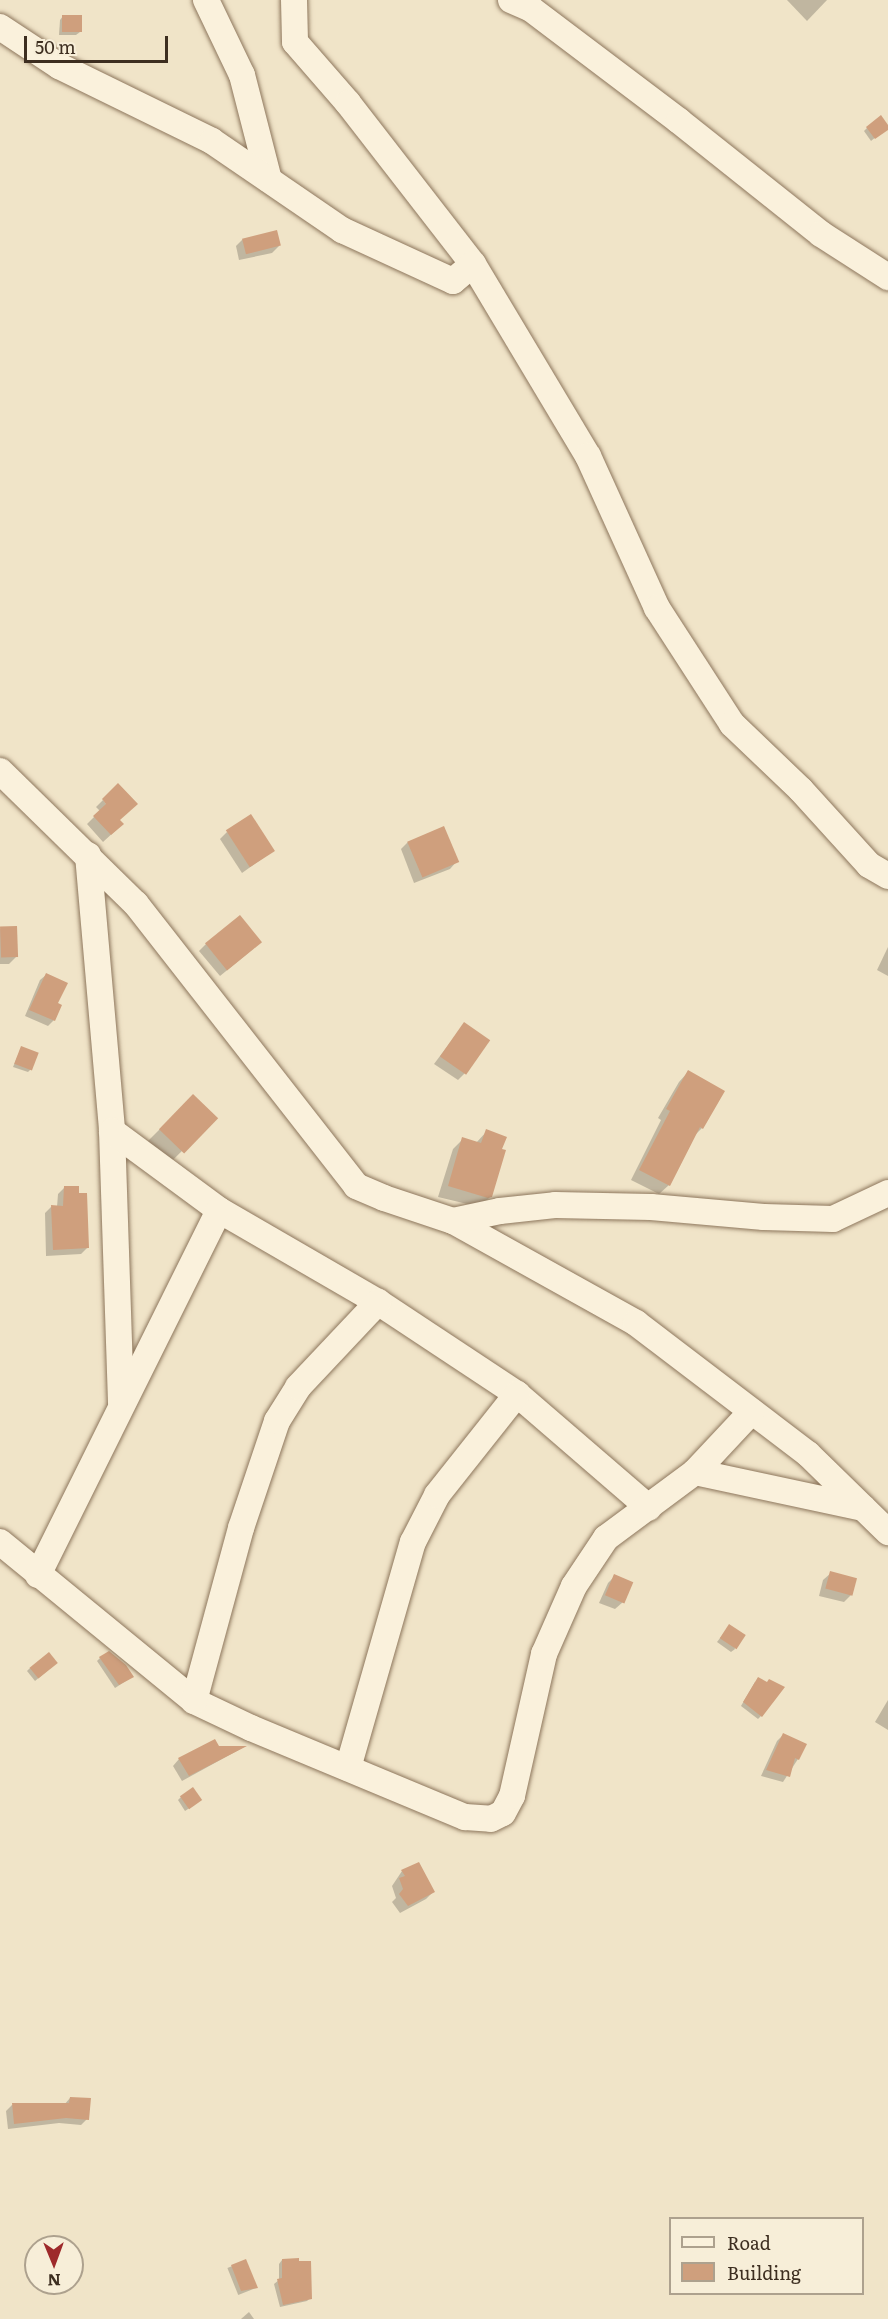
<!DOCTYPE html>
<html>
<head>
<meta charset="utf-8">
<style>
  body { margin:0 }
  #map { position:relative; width:888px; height:2319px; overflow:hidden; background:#f0e4c8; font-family:Literata,serif }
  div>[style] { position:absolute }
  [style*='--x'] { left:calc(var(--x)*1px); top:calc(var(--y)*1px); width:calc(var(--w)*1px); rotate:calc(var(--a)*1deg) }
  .shadow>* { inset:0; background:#0003; transform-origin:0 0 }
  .building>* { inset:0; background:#cf9f7d; transform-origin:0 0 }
  .roads { filter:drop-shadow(0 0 2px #8d765c) drop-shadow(0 0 2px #8d765c) }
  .minor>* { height:26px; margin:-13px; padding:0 13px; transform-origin:13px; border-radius:13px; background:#faf1dc }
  span { translate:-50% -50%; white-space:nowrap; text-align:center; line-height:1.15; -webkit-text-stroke:4.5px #f7eed8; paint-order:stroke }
  .legend { position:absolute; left:669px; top:2217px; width:195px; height:78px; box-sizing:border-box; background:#f7eed8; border:2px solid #ada18e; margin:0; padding:8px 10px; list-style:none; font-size:18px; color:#3d2e20 }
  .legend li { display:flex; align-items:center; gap:12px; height:30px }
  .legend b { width:30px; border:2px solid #ada18e }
  .north { position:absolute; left:24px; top:2235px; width:60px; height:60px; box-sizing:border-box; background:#f7eed8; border:2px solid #ada18e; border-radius:50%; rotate:179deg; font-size:16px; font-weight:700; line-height:24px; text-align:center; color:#3d2e20 }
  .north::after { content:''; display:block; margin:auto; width:21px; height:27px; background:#9e2a2b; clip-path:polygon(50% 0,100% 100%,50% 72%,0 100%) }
  .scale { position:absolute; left:24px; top:36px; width:144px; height:27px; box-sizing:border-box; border:3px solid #3d2e20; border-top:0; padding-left:8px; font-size:18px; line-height:21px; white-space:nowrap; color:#3d2e20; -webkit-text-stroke:4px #f7eed8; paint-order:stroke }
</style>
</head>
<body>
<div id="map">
  <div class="shadow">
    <div style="clip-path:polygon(787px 0,827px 0,807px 21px)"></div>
    <div style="clip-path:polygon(63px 16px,80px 32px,76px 35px,59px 35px,60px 20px)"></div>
    <div style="clip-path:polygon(888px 127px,871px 141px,864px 131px,867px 128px)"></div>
    <div style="clip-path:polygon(243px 239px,279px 246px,272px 253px,239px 260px,236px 246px)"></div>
    <div style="clip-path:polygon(103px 800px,119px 820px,115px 831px,103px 842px,87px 824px,100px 811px,96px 807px)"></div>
    <div style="clip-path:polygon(227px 832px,273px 851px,242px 873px,220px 839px)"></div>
    <div style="clip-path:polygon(408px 842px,457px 861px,450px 869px,414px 883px,401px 849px)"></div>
    <div style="clip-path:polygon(0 928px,16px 957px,9px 964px,0 964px)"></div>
    <div style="clip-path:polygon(206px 944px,253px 949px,220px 976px,199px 951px)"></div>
    <div style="clip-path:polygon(888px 947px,888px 976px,877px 970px)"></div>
    <div style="clip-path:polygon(46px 975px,56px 1004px,54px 1020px,48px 1026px,25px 1016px,40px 980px)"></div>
    <div style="clip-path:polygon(464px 1024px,465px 1073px,458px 1080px,434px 1064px)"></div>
    <div style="clip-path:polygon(21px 1048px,31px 1069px,28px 1072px,13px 1067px)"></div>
    <div style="clip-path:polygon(688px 1072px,702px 1128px,695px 1135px,669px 1185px,659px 1194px,631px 1180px,661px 1120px,658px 1118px,679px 1082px)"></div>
    <div style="left:193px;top:1096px;width:31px;height:64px;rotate:45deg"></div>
    <div style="clip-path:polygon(487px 1131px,500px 1150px,490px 1197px,480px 1207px,438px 1197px,453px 1149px,463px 1139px,476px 1143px)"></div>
    <div style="clip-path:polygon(65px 1187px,88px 1247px,81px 1254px,46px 1256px,45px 1213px,51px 1207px,57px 1207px,58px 1194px)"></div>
    <div style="clip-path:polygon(831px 1573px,851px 1595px,844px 1602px,819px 1596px,823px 1580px)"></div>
    <div style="clip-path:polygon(615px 1576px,623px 1602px,615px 1609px,599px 1603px,608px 1583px)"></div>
    <div style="clip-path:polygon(727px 1629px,735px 1649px,731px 1652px,717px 1642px)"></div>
    <div style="clip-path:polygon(100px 1658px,132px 1677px,115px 1688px,97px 1661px)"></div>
    <div style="clip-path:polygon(53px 1666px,35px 1681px,27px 1671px,30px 1668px)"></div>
    <div style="clip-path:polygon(755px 1682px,761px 1716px,758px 1719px,741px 1706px)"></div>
    <div style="clip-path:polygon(888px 1700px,888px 1730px,875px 1722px)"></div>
    <div style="clip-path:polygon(783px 1735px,798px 1759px,783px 1782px,761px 1776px,777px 1741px)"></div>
    <div style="clip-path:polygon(244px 1747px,182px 1781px,173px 1766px,179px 1759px,218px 1748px)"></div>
    <div style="clip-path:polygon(181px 1797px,197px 1803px,185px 1811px,178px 1800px)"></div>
    <div style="clip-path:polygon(402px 1871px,433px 1892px,426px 1899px,400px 1913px,392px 1902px,396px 1898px,392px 1886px)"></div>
    <div style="clip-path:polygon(70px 2098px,87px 2119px,81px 2125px,59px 2123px,8px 2129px,6px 2111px,12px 2105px,64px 2105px)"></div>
    <div style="clip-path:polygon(282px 2260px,310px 2298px,307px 2301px,280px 2307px,274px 2284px,279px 2280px,279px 2264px)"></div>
    <div style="left:245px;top:2261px;width:29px;height:19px;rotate:68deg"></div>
    <div style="clip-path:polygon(249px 2312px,254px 2319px,241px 2319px)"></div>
  </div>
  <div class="building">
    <div style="left:62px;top:15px;width:20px;height:17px"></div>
    <div style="clip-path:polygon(881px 115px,888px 125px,888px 130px,875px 139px,866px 127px)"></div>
    <div style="left:277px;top:230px;width:16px;height:36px;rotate:76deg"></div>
    <div style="clip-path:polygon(118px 783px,138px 804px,120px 820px,124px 824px,111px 835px,93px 816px,106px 804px,102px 799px)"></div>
    <div style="left:251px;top:814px;width:44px;height:30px;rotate:57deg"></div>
    <div style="left:444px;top:826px;width:39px;height:40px;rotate:67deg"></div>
    <div style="left:240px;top:915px;width:35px;height:45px;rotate:51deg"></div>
    <div style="left:17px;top:926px;width:31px;height:17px;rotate:88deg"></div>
    <div style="clip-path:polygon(46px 973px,68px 983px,58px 1003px,62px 1005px,55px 1021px,29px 1010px)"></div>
    <div style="left:464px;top:1022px;width:32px;height:42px;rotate:35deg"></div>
    <div style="left:21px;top:1046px;width:19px;height:19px;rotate:21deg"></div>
    <div style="clip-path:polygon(688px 1070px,725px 1091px,703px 1129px,700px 1127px,670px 1186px,639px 1170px,670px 1111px,666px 1109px)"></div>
    <div style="left:193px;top:1094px;width:35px;height:49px;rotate:44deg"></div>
    <div style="clip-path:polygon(486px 1129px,507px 1137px,502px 1149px,506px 1150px,492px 1197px,488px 1198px,448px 1186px,462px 1137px,481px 1143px)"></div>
    <div style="clip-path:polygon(64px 1186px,79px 1186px,79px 1193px,87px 1193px,89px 1248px,53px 1250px,51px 1205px,63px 1206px)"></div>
    <div style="left:830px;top:1571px;width:28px;height:18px;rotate:15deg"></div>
    <div style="left:614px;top:1574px;width:21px;height:23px;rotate:23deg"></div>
    <div style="left:729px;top:1624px;width:20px;height:17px;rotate:33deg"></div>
    <div style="clip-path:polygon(109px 1651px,126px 1665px,134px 1677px,119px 1685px,99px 1657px)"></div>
    <div style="left:49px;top:1652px;width:14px;height:25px;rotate:51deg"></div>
    <div style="clip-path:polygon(758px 1677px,767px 1682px,769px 1679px,785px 1687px,762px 1717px,743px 1702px)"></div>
    <div style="clip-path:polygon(783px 1733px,807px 1744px,799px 1760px,795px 1758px,790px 1777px,766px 1770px)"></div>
    <div style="clip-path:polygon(215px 1739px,219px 1746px,247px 1746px,189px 1776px,178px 1758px)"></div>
    <div style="left:193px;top:1787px;width:16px;height:16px;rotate:55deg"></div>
    <div style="clip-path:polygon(419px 1862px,435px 1892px,408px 1906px,399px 1894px,403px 1889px,399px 1878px,405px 1876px,401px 1870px)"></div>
    <div style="clip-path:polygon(70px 2097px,91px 2098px,89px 2120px,66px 2118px,14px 2124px,12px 2103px,69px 2103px)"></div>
    <div style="clip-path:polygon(299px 2258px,299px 2261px,311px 2261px,312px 2299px,283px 2305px,277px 2279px,282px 2278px,282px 2259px)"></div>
    <div style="clip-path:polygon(246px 2259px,258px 2288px,241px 2291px,231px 2265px)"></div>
  </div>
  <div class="roads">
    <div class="minor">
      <div style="--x:206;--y:0;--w:83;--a:64.4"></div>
      <div style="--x:242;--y:75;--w:108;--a:75.6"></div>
      <div style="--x:294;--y:0;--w:42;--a:88.6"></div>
      <div style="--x:295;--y:42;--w:81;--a:49"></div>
      <div style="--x:348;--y:103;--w:204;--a:52.2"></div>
      <div style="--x:473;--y:264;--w:224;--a:59.1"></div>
      <div style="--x:588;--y:456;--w:167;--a:65.6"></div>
      <div style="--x:657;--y:608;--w:138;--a:57.1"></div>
      <div style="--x:732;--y:724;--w:95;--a:43.7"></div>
      <div style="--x:801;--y:790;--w:101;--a:47.8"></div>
      <div style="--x:869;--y:865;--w:22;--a:30"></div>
      <div style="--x:511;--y:0;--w:22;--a:24"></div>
      <div style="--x:531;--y:9;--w:186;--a:37.1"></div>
      <div style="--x:679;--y:121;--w:181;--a:38.5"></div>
      <div style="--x:821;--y:234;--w:80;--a:32.7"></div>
      <div style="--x:0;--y:27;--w:71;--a:33.5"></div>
      <div style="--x:59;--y:66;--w:170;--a:26.1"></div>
      <div style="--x:212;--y:141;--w:158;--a:34.4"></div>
      <div style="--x:342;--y:230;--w:122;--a:24.7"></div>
      <div style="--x:453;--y:281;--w:26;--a:-40"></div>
      <div style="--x:0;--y:771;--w:190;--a:44.4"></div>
      <div style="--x:136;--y:904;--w:358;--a:52"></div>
      <div style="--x:356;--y:1186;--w:30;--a:23"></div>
      <div style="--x:384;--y:1198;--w:73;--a:18.4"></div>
      <div style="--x:453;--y:1221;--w:210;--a:29.1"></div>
      <div style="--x:636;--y:1323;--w:216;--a:37.3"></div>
      <div style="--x:808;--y:1454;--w:112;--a:44.3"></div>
      <div style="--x:88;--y:855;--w:277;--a:85"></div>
      <div style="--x:112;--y:1131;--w:274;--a:88.1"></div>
      <div style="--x:112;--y:1131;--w:133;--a:36.4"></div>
      <div style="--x:219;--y:1210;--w:184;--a:30.1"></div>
      <div style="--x:378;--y:1302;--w:167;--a:33.5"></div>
      <div style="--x:517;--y:1394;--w:174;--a:40.8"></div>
      <div style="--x:453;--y:1221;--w:48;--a:-12"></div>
      <div style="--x:500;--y:1211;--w:55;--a:-6.2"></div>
      <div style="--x:555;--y:1205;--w:96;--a:1.2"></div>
      <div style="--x:651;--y:1207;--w:113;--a:5.1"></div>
      <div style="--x:764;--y:1217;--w:69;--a:1.7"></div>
      <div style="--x:833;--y:1219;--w:61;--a:-25.3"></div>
      <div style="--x:695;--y:1472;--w:172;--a:12.1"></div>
      <div style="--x:0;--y:1542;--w:251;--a:39.3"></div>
      <div style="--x:194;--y:1701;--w:63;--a:25.3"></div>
      <div style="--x:251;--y:1728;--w:232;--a:22.6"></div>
      <div style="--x:465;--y:1817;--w:26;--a:4"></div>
      <div style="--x:491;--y:1819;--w:13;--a:-27"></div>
      <div style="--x:503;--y:1813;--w:19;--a:-62"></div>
      <div style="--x:512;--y:1796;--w:146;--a:-77.3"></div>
      <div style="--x:544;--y:1654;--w:74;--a:-66.2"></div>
      <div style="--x:574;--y:1586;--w:58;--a:-56.3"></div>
      <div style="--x:606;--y:1538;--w:111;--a:-36.6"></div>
      <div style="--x:695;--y:1472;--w:83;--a:-46.9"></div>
      <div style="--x:38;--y:1575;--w:407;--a:-63.6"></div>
      <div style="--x:194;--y:1701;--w:179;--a:-74.8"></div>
      <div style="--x:241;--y:1528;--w:113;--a:-71.4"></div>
      <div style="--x:277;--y:1421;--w:40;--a:-58"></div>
      <div style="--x:298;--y:1387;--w:117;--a:-46.7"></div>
      <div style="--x:348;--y:1768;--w:235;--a:-74"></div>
      <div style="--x:413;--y:1542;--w:53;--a:-62.9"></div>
      <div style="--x:437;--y:1495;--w:129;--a:-51.6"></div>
    </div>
  </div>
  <ul class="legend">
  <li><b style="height:8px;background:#faf1dc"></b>Road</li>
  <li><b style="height:16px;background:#cf9f7d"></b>Building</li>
  </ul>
  <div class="north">N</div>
  <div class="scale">50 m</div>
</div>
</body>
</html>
